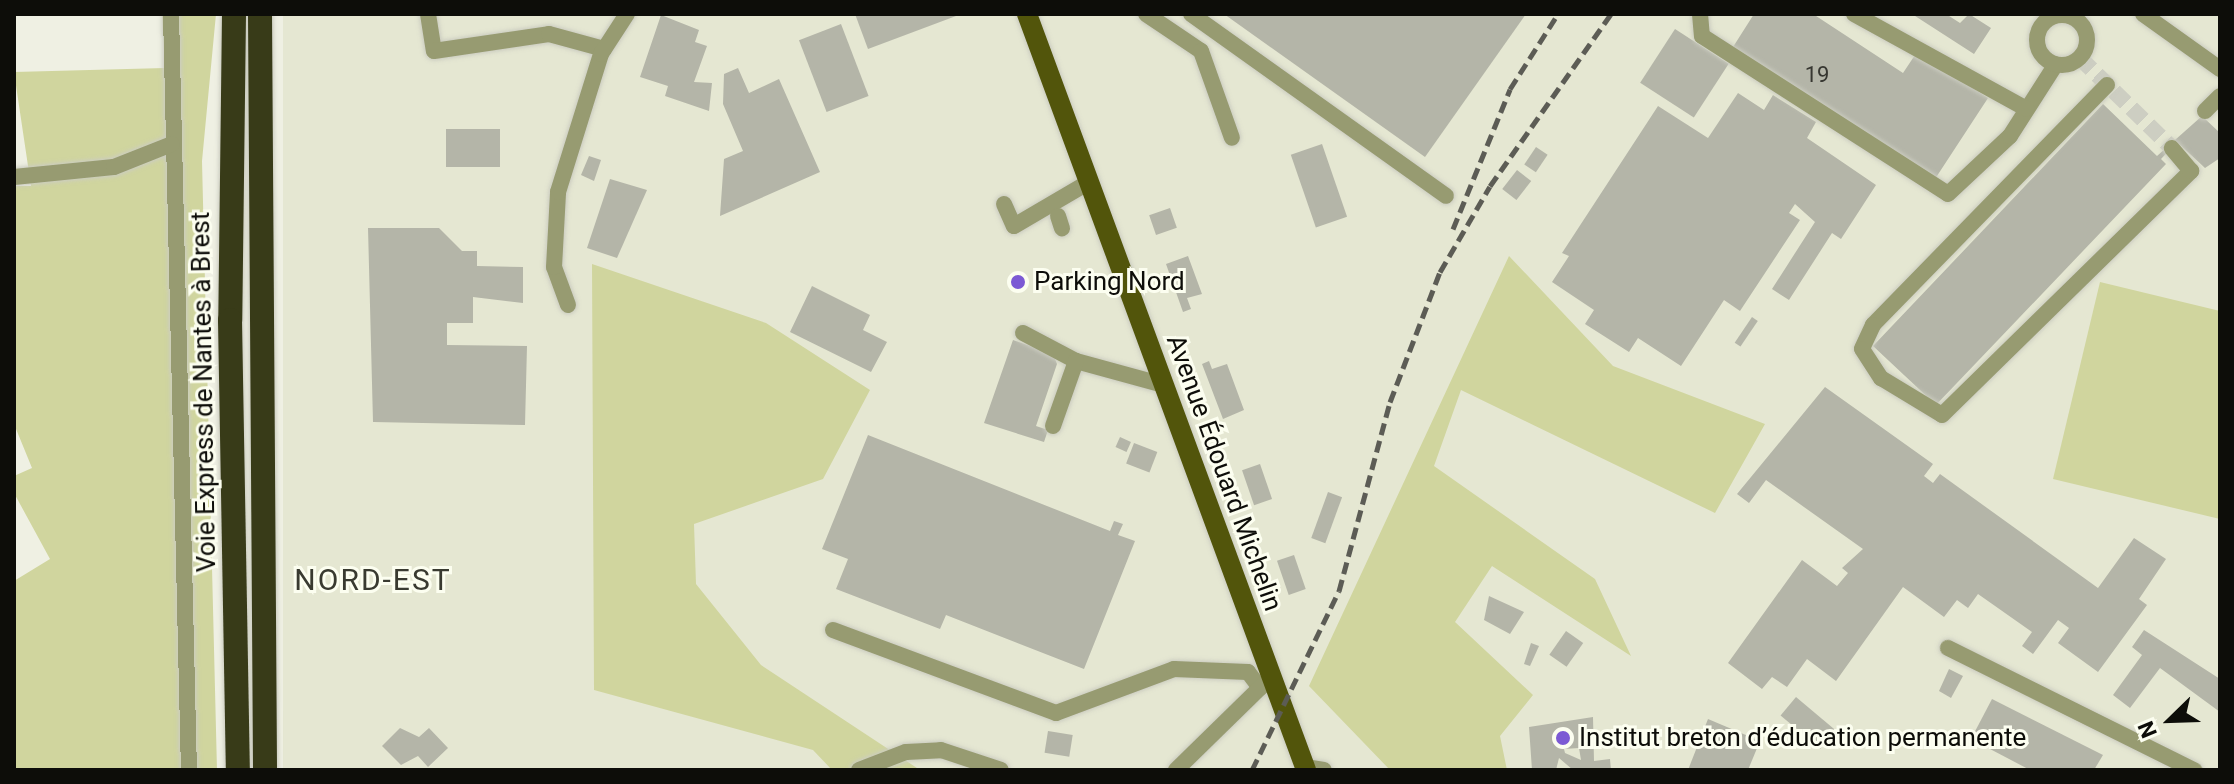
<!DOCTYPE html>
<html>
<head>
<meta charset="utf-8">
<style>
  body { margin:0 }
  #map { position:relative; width:2234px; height:784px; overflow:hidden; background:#eff0e3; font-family:Roboto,sans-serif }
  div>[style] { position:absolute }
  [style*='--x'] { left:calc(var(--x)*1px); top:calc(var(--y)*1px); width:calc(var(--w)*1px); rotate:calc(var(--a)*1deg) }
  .built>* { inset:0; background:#e5e7d2; transform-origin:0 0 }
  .green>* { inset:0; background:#d0d59e }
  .building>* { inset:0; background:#b4b5a8; transform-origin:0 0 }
  .minor-tunnel>* { height:16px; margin-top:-8px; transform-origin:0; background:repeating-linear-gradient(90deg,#cdcec2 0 16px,transparent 0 24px) }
  .roads { filter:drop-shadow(0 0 2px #cbccc0) drop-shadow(0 0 2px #cbccc0) }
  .minor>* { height:16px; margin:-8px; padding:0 8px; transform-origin:8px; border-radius:8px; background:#979b71 }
  .minor>.ring { margin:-8px; padding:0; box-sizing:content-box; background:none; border:16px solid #979b71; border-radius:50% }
  .major>* { height:20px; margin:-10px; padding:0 10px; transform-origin:10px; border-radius:10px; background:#52550b }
  .highway>* { height:24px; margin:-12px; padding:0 12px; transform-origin:12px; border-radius:12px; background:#383b18 }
  .rail>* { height:5px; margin-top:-2.5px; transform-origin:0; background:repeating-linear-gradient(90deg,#5c5c55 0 12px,transparent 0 18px) }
  .dots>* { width:22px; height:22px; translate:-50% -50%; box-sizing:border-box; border:4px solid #fcfef0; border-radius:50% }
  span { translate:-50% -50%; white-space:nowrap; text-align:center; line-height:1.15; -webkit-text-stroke:6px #fcfef0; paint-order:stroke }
  .number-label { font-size:22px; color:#373731 }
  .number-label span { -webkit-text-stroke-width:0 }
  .poi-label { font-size:26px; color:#0d0d09 }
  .left { translate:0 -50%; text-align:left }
  .street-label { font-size:26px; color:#0d0d09 }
  .quarter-label { font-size:30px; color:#393a30; letter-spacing:2px }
  .frame { position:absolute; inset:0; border:16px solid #0d0d09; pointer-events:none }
  .north { position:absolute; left:2130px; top:680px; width:80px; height:80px; -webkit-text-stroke:6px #fcfef0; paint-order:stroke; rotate:247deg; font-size:22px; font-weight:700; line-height:32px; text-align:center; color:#0d0d09 }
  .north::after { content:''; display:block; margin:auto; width:28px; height:36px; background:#0d0d09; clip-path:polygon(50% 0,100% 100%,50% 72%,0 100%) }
</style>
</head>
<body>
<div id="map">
  <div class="built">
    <div style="left:283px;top:14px;width:1937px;height:756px"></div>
  </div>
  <div class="green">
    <div style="clip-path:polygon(162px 14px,216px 14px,202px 161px,217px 770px,14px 770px,14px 581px,50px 559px,14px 493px,14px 476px,32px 468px,14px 424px,14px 186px,31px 186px,14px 72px,165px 68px)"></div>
    <div style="clip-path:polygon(1509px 256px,1613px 366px,1765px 424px,1715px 513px,1461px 390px,1434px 466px,1595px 579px,1631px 656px,1492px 566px,1455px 622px,1533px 695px,1500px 736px,1507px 770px,1390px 770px,1309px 686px)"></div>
    <div style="clip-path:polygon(592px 264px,766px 323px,870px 390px,823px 479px,694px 524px,696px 584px,761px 665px,920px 770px,832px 770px,813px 750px,594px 690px)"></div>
    <div style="clip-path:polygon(2100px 282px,2220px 311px,2220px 519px,2053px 479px)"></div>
  </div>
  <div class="building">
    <div style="clip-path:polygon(855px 14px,956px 14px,956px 16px,868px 49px)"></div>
    <div style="clip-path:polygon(1224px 14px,1526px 14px,1425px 157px)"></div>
    <div style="clip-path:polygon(1754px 14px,1813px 14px,1903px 73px,1917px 52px,1988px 98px,1935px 179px,1733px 47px)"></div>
    <div style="clip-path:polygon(1912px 14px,1946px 14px,1960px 23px,1969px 14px,1991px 28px,1974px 54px)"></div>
    <div style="clip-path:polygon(661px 15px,699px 30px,695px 42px,707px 46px,694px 82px,712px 83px,709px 111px,665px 96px,668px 86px,640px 77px)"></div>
    <div style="left:841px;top:24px;width:77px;height:45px;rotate:69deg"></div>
    <div style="left:1675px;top:29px;width:64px;height:64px;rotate:33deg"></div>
    <div style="clip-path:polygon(738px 68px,749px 93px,779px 79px,820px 172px,720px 216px,724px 159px,743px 151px,723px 104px,724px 74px)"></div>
    <div style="clip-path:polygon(1738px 93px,1764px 110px,1773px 95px,1816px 122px,1807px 138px,1876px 185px,1841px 239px,1832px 233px,1789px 300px,1772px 289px,1815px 222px,1795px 204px,1789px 213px,1800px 220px,1740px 311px,1724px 300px,1681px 366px,1638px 338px,1629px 352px,1585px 324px,1594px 310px,1552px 282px,1569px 256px,1562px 253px,1658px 106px,1708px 138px)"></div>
    <div style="clip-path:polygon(2103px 104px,2157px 156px,2202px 116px,2220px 133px,2220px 158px,2205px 168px,2177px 142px,2161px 159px,2166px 164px,1936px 405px,1873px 346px)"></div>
    <div style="left:446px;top:129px;width:54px;height:38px"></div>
    <div style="left:1322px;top:144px;width:77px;height:33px;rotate:71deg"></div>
    <div style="left:1536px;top:147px;width:14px;height:21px;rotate:34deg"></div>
    <div style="clip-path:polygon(589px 156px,601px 160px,594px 181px,581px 175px)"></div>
    <div style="left:1517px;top:170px;width:18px;height:24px;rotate:38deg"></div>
    <div style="clip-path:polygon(610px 179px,647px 190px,617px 258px,587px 248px)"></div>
    <div style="left:1170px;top:208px;width:21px;height:22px;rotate:71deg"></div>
    <div style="clip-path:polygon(368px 228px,439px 228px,462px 251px,477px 251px,477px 266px,523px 267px,523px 303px,473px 297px,473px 323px,447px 323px,447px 345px,527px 346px,525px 425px,373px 422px)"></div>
    <div style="clip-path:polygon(1188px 256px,1202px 294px,1187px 298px,1191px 309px,1183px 312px,1166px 264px)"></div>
    <div style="clip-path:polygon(812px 286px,870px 315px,863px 330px,887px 342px,871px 372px,790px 332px)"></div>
    <div style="left:1752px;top:317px;width:7px;height:31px;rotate:34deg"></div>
    <div style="clip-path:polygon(1013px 340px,1053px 354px,1057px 364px,1036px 426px,1048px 430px,1044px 442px,984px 423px)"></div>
    <div style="clip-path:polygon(1209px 361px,1212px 369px,1227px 364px,1244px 410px,1223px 419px,1202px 364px)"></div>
    <div style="clip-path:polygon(1825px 387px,1933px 464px,1924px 476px,1933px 483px,1940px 474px,2098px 588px,2134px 538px,2166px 559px,2139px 599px,2147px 605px,2098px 672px,2058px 643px,2069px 628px,2058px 620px,2033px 654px,2022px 646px,2032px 632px,1978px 594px,1968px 608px,1957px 600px,1944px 617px,1903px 587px,1836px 681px,1807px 659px,1787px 687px,1772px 677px,1762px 689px,1728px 663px,1802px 560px,1837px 586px,1848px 573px,1842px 568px,1863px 549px,1766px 480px,1749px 503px,1737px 494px)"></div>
    <div style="clip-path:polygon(868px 435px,1110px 531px,1114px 521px,1123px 524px,1118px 535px,1135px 541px,1084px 669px,946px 615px,940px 629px,836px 589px,848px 559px,822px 549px)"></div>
    <div style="left:1120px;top:437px;width:12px;height:11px;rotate:24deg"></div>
    <div style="left:1134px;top:443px;width:25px;height:22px;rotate:21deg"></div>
    <div style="left:1260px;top:464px;width:37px;height:19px;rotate:71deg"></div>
    <div style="left:1328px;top:492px;width:15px;height:49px;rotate:20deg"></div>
    <div style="left:1294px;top:555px;width:36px;height:18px;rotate:71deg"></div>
    <div style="clip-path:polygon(1489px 596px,1524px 612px,1510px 634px,1484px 620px)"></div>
    <div style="clip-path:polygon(2144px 630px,2220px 679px,2220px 712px,2160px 668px,2130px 708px,2113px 695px,2142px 655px,2132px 647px)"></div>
    <div style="left:1566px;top:631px;width:21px;height:29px;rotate:35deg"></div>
    <div style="clip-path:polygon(1531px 643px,1539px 646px,1530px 666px,1524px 664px)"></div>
    <div style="clip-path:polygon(1949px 669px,1963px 676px,1951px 698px,1939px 691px)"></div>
    <div style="left:1796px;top:697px;width:52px;height:24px;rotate:40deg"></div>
    <div style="clip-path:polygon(1992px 699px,2103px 755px,2094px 770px,2030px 770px,1971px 739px)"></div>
    <div style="clip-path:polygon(evenodd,1593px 717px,1594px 761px,1610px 759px,1611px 770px,1573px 770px,1559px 758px,1556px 770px,1532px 770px,1529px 727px,1593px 717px,1579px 748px,1581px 760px,1565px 753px,1564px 749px,1579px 748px)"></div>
    <div style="clip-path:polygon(1708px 719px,1760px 741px,1748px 770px,1688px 770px)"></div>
    <div style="clip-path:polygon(400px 728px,419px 737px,429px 728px,448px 748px,428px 767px,418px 756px,401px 765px,382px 746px)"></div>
    <div style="left:1048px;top:731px;width:25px;height:22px;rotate:9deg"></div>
  </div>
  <div class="minor-tunnel">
    <div style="--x:2080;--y:58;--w:129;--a:44.4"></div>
  </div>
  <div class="roads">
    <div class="minor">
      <div style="--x:171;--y:14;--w:756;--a:88.64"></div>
      <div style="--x:428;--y:14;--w:37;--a:81"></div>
      <div style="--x:434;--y:51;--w:116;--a:-8.4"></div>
      <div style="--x:549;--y:34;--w:57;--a:15.3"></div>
      <div style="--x:1146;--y:14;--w:66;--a:33.9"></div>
      <div style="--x:1201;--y:51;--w:92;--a:70.4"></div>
      <div style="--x:1191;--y:14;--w:313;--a:35.5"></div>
      <div style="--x:1700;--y:14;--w:22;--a:85"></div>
      <div style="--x:1702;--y:36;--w:292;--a:32.7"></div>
      <div style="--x:1948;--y:194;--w:85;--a:-43.1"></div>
      <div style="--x:2010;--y:136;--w:85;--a:-57.4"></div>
      <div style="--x:1854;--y:14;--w:197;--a:28.8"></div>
      <div style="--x:2143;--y:14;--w:95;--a:35.5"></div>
      <div class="ring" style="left:2037px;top:15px;width:34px;height:34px"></div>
      <div style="--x:2107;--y:85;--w:335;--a:134.3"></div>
      <div style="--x:1873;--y:325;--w:26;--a:115"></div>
      <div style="--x:1862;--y:349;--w:35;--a:57"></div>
      <div style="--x:1881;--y:378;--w:71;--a:31.2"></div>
      <div style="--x:1942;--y:415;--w:349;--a:-44.4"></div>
      <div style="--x:2191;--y:171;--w:30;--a:-130"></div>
      <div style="--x:2205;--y:111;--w:21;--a:-45"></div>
      <div style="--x:14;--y:177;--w:100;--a:-5.7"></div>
      <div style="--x:114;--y:167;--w:62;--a:-21.6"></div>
      <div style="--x:1004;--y:204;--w:24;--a:66"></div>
      <div style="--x:1014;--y:226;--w:87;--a:-30.4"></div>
      <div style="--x:1058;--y:216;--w:13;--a:72"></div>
      <div style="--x:568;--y:305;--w:40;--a:-110.2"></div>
      <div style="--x:554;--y:267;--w:75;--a:-86.9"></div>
      <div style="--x:558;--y:192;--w:145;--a:-72.7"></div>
      <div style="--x:601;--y:54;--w:48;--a:-57"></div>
      <div style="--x:1023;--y:333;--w:60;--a:27.8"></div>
      <div style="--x:1076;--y:361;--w:91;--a:15.3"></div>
      <div style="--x:1053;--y:426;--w:69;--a:-70.5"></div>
      <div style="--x:833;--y:630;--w:238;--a:20.4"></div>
      <div style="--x:1056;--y:713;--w:126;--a:-20.4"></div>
      <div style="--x:1174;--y:669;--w:74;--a:2.3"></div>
      <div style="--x:1248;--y:672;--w:20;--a:53"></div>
      <div style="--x:1948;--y:648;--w:275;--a:26.4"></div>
      <div style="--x:1305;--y:767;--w:19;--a:9"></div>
      <div style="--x:859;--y:770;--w:50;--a:-21"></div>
      <div style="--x:906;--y:752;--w:35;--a:-3"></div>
      <div style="--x:941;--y:750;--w:63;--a:18.4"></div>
      <div style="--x:1176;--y:770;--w:127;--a:-44.4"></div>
    </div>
    <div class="major">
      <div style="--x:1027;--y:14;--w:806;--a:69.74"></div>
    </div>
    <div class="highway">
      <div style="--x:234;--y:14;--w:306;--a:90.7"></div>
      <div style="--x:230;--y:320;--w:450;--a:89"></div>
      <div style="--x:260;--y:14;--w:756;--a:89.62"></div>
    </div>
  </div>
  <div class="rail">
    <div style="--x:1453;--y:229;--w:151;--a:-67.8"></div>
    <div style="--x:1510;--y:89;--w:89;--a:-57.4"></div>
    <div style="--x:1252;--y:770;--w:199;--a:-64.1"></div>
    <div style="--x:1339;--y:591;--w:196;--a:-74.9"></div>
    <div style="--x:1390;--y:402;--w:139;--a:-69"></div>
    <div style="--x:1440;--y:272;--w:99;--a:-59.8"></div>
    <div style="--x:1490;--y:186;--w:210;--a:-54.9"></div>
  </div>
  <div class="dots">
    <div style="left:1018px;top:282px;background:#7c5ad4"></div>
    <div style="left:1563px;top:738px;background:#7c5ad4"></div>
  </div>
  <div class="number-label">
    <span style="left:1817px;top:75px">19</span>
  </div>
  <div class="poi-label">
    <span class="left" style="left:1034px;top:282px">Parking Nord</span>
    <span class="left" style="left:1579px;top:738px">Institut breton d’éducation permanente</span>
  </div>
  <div class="street-label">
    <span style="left:204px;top:392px;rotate:-91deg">Voie Express de Nantes à Brest</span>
    <span style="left:1224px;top:473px;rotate:70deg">Avenue Édouard Michelin</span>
  </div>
  <div class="quarter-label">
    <span style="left:373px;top:580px">NORD-EST</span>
  </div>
  <div class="frame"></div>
  <div class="north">N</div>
</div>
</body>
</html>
